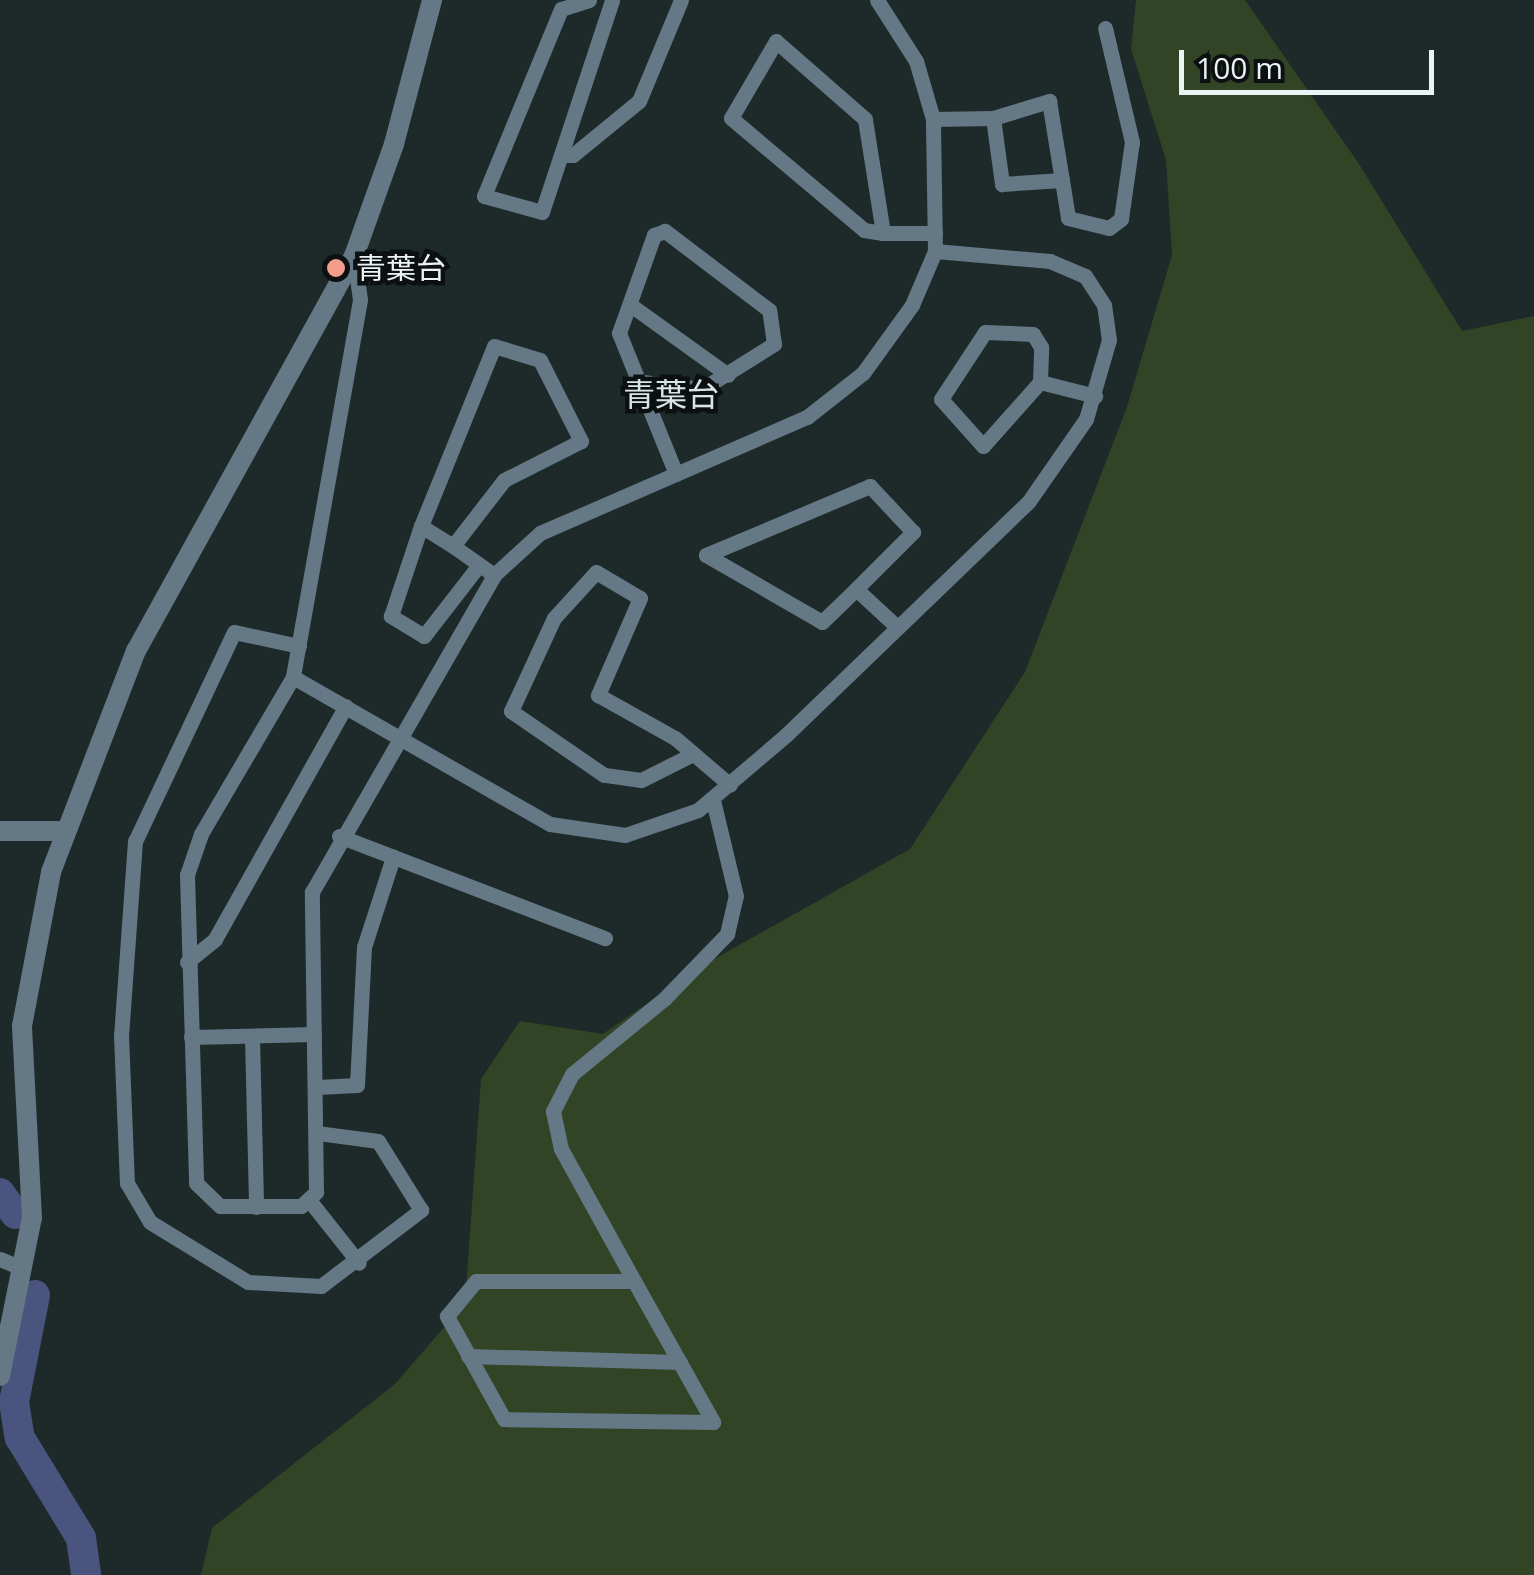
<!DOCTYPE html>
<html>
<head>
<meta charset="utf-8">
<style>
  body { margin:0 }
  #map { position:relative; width:1534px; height:1575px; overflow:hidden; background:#1e292a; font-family:"Open Sans","Noto Sans JP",sans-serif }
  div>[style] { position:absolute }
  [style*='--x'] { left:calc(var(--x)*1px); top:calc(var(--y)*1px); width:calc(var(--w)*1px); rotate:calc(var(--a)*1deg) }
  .green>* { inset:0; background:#324426 }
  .river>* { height:30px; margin:-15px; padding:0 15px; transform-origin:15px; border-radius:15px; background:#49557e }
  .minor>* { height:15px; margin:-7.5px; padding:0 7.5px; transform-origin:7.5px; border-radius:7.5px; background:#647885 }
  .tertiary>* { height:20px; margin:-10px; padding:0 10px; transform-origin:10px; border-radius:10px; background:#647885 }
  .dots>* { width:28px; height:28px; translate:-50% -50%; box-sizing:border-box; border:5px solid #0c1011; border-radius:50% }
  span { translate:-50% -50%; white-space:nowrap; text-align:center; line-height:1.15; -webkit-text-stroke:9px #0c1011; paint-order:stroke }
  .poi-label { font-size:30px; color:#ecf3f4 }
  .left { translate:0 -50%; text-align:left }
  .neighbourhood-label { font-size:32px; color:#d7e5e6 }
  .scale { position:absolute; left:1179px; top:50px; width:255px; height:45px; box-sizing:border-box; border:5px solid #ecf3f4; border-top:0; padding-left:12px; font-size:30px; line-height:35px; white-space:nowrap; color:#ecf3f4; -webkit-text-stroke:8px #0c1011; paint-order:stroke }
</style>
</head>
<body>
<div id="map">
  <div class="green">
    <div style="clip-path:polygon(1136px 0,1245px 0,1359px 164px,1462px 331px,1534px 316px,1534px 1575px,201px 1575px,212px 1528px,395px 1384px,465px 1303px,481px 1079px,520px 1021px,603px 1034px,700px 967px,910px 849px,1025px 672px,1127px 407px,1172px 255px,1166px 160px,1131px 49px)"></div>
  </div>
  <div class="river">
    <div style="--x:0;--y:1193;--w:26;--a:54"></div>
    <div style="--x:35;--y:1295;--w:109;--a:101.1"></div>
    <div style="--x:14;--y:1402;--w:36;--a:81"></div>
    <div style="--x:20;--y:1438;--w:117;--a:58.6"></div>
    <div style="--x:81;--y:1538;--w:37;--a:82"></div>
  </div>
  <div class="minor">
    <div style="--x:589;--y:0;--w:29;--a:162"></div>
    <div style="--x:561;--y:9;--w:202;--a:112.4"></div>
    <div style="--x:484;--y:196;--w:60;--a:15.4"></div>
    <div style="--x:542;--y:212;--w:223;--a:-71.7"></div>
    <div style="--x:993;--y:118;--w:59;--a:-16.9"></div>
    <div style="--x:1049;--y:101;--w:80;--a:80.7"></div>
    <div style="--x:933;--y:119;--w:60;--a:-1"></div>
    <div style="--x:993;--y:118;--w:67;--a:82.2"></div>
    <div style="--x:1002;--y:184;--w:60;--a:-3.8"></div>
    <div style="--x:1062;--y:180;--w:38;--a:81"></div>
    <div style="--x:1068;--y:218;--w:42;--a:13.7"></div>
    <div style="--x:1109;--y:228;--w:15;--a:-37"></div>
    <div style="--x:1121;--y:219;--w:78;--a:-81.9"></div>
    <div style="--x:1132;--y:142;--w:117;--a:-103.3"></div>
    <div style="--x:565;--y:155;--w:8;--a:0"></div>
    <div style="--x:573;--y:155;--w:85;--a:-39.3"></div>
    <div style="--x:639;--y:101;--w:109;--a:-67.4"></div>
    <div style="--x:883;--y:233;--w:115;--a:-99"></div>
    <div style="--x:865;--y:119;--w:118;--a:-138.8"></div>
    <div style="--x:776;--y:41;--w:89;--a:120.3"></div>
    <div style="--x:731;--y:118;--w:174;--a:40.1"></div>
    <div style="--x:864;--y:230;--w:19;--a:9"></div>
    <div style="--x:883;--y:233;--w:52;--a:0"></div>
    <div style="--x:354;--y:256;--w:44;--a:82.2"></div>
    <div style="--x:360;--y:300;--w:383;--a:100.1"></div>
    <div style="--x:293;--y:677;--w:182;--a:120.4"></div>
    <div style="--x:201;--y:834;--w:43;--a:108.9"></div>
    <div style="--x:187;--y:875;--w:308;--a:88.3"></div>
    <div style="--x:196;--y:1183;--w:33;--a:44"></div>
    <div style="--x:220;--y:1206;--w:81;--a:0"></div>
    <div style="--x:301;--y:1206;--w:21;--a:-43"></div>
    <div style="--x:316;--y:1192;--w:300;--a:-90.8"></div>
    <div style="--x:312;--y:892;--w:366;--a:-60.1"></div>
    <div style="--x:494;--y:575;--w:62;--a:-42.4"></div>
    <div style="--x:540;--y:533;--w:291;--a:-23.5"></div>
    <div style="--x:807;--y:417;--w:71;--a:-38.2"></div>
    <div style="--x:863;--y:373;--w:84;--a:-54.2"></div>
    <div style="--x:912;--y:305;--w:59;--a:-66.9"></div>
    <div style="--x:935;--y:251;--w:132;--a:-90.9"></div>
    <div style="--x:933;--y:119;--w:60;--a:-106.3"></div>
    <div style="--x:916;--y:61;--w:72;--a:-122.6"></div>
    <div style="--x:632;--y:306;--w:118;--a:35.7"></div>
    <div style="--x:643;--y:382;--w:59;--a:6.8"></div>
    <div style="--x:702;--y:389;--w:85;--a:-32"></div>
    <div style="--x:774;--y:344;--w:34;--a:-98"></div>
    <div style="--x:769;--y:310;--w:131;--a:-142.8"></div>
    <div style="--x:665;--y:231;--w:12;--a:160"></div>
    <div style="--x:654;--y:235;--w:104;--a:109.7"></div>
    <div style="--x:619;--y:333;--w:152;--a:68"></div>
    <div style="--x:1040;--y:382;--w:35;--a:-88"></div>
    <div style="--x:1041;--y:347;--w:15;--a:-122"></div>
    <div style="--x:1033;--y:334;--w:48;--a:-177.6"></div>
    <div style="--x:985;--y:332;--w:80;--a:123.3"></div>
    <div style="--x:941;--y:399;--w:63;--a:48.2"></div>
    <div style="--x:983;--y:446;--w:86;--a:-48.3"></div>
    <div style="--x:1040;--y:382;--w:57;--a:14.3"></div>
    <div style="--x:421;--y:526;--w:194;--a:-67.9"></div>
    <div style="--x:494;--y:346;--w:48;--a:16.9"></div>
    <div style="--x:540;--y:360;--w:91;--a:63.2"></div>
    <div style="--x:581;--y:441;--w:86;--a:153.1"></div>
    <div style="--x:504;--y:480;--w:83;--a:127.7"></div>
    <div style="--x:479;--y:565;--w:90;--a:127.8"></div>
    <div style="--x:424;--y:636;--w:39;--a:-149"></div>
    <div style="--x:391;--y:616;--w:95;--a:-71.6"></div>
    <div style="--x:421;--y:526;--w:38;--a:32"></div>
    <div style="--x:453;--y:546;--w:50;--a:35.3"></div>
    <div style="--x:856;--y:589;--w:81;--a:-45"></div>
    <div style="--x:913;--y:532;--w:63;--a:-133.1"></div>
    <div style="--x:870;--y:486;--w:178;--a:157.2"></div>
    <div style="--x:706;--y:555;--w:134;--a:30"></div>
    <div style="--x:822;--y:622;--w:47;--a:-44.1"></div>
    <div style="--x:856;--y:589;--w:56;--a:42.8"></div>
    <div style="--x:299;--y:646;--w:66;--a:-167.8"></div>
    <div style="--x:234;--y:632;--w:231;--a:115.3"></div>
    <div style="--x:135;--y:841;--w:195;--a:94.1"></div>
    <div style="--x:121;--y:1035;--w:148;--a:87.7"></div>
    <div style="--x:127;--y:1183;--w:45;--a:59.5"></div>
    <div style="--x:150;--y:1222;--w:115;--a:31.5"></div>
    <div style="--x:248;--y:1282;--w:73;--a:3.1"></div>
    <div style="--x:321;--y:1286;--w:126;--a:-37.2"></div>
    <div style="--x:421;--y:1210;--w:81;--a:-121.9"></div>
    <div style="--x:378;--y:1141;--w:62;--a:-172.5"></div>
    <div style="--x:293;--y:677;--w:296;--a:29.8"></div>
    <div style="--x:550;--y:824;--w:76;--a:8.3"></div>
    <div style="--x:625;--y:835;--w:77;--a:-18.9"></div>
    <div style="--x:698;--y:810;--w:116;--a:-40.4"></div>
    <div style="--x:786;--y:735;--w:337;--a:-43.9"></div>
    <div style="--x:1029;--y:501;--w:100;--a:-55.2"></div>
    <div style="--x:1086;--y:419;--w:82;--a:-73.8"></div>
    <div style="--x:1109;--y:340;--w:35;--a:-98"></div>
    <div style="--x:1104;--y:305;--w:35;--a:-123"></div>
    <div style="--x:1085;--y:276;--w:38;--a:-157"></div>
    <div style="--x:1050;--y:261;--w:115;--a:-175"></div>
    <div style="--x:689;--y:756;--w:54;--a:153.4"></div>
    <div style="--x:641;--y:780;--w:37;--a:-172"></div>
    <div style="--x:604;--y:775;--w:113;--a:-145.5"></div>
    <div style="--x:511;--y:711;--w:102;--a:-65.2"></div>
    <div style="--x:554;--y:618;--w:62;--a:-47.6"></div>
    <div style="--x:596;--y:572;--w:51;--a:30.6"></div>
    <div style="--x:640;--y:598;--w:106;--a:113.4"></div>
    <div style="--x:598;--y:695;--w:88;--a:29.2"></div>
    <div style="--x:675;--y:738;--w:72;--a:40.5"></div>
    <div style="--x:339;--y:836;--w:285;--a:21"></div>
    <div style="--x:187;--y:962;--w:36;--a:-39"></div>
    <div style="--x:215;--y:939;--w:267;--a:-60.7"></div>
    <div style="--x:191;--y:1037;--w:123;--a:-1.4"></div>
    <div style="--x:252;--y:1038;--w:169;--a:88.6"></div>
    <div style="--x:318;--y:1087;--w:39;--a:-3"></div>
    <div style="--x:357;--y:1085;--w:138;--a:-87.1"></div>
    <div style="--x:364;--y:947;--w:95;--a:-72.1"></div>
    <div style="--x:309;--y:1200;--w:80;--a:51.6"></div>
    <div style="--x:0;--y:1259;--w:25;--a:23"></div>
    <div style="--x:476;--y:1281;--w:158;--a:0"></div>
    <div style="--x:634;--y:1281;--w:162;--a:60.7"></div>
    <div style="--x:713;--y:1422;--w:209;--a:-179.2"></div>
    <div style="--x:504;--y:1419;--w:118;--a:-119"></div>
    <div style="--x:447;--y:1316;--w:45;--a:-50.4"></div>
    <div style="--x:634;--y:1281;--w:151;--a:-118.9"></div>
    <div style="--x:561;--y:1149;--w:39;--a:-102"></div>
    <div style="--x:553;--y:1111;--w:42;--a:-62.8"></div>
    <div style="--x:572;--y:1074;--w:119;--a:-39.2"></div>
    <div style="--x:664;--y:999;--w:91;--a:-45.9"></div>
    <div style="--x:727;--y:934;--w:39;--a:-77"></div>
    <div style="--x:736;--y:896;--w:99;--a:-103.5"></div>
    <div style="--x:468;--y:1356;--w:212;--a:1.6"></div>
  </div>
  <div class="tertiary">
    <div style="--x:0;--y:831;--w:64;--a:0"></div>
    <div style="--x:0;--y:1376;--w:161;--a:-78.6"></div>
    <div style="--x:32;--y:1218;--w:192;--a:-93"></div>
    <div style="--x:22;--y:1026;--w:157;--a:-79.3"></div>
    <div style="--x:51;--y:872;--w:237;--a:-69"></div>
    <div style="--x:136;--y:651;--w:451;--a:-61.1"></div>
    <div style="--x:354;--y:256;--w:119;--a:-70.3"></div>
    <div style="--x:394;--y:144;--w:149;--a:-75.2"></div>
  </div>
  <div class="dots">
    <div style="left:336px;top:268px;background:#f59d8d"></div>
  </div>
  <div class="poi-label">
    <span class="left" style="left:356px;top:268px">青葉台</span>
  </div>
  <div class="neighbourhood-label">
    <span style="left:671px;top:394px">青葉台</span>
  </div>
  <div class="scale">100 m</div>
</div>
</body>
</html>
